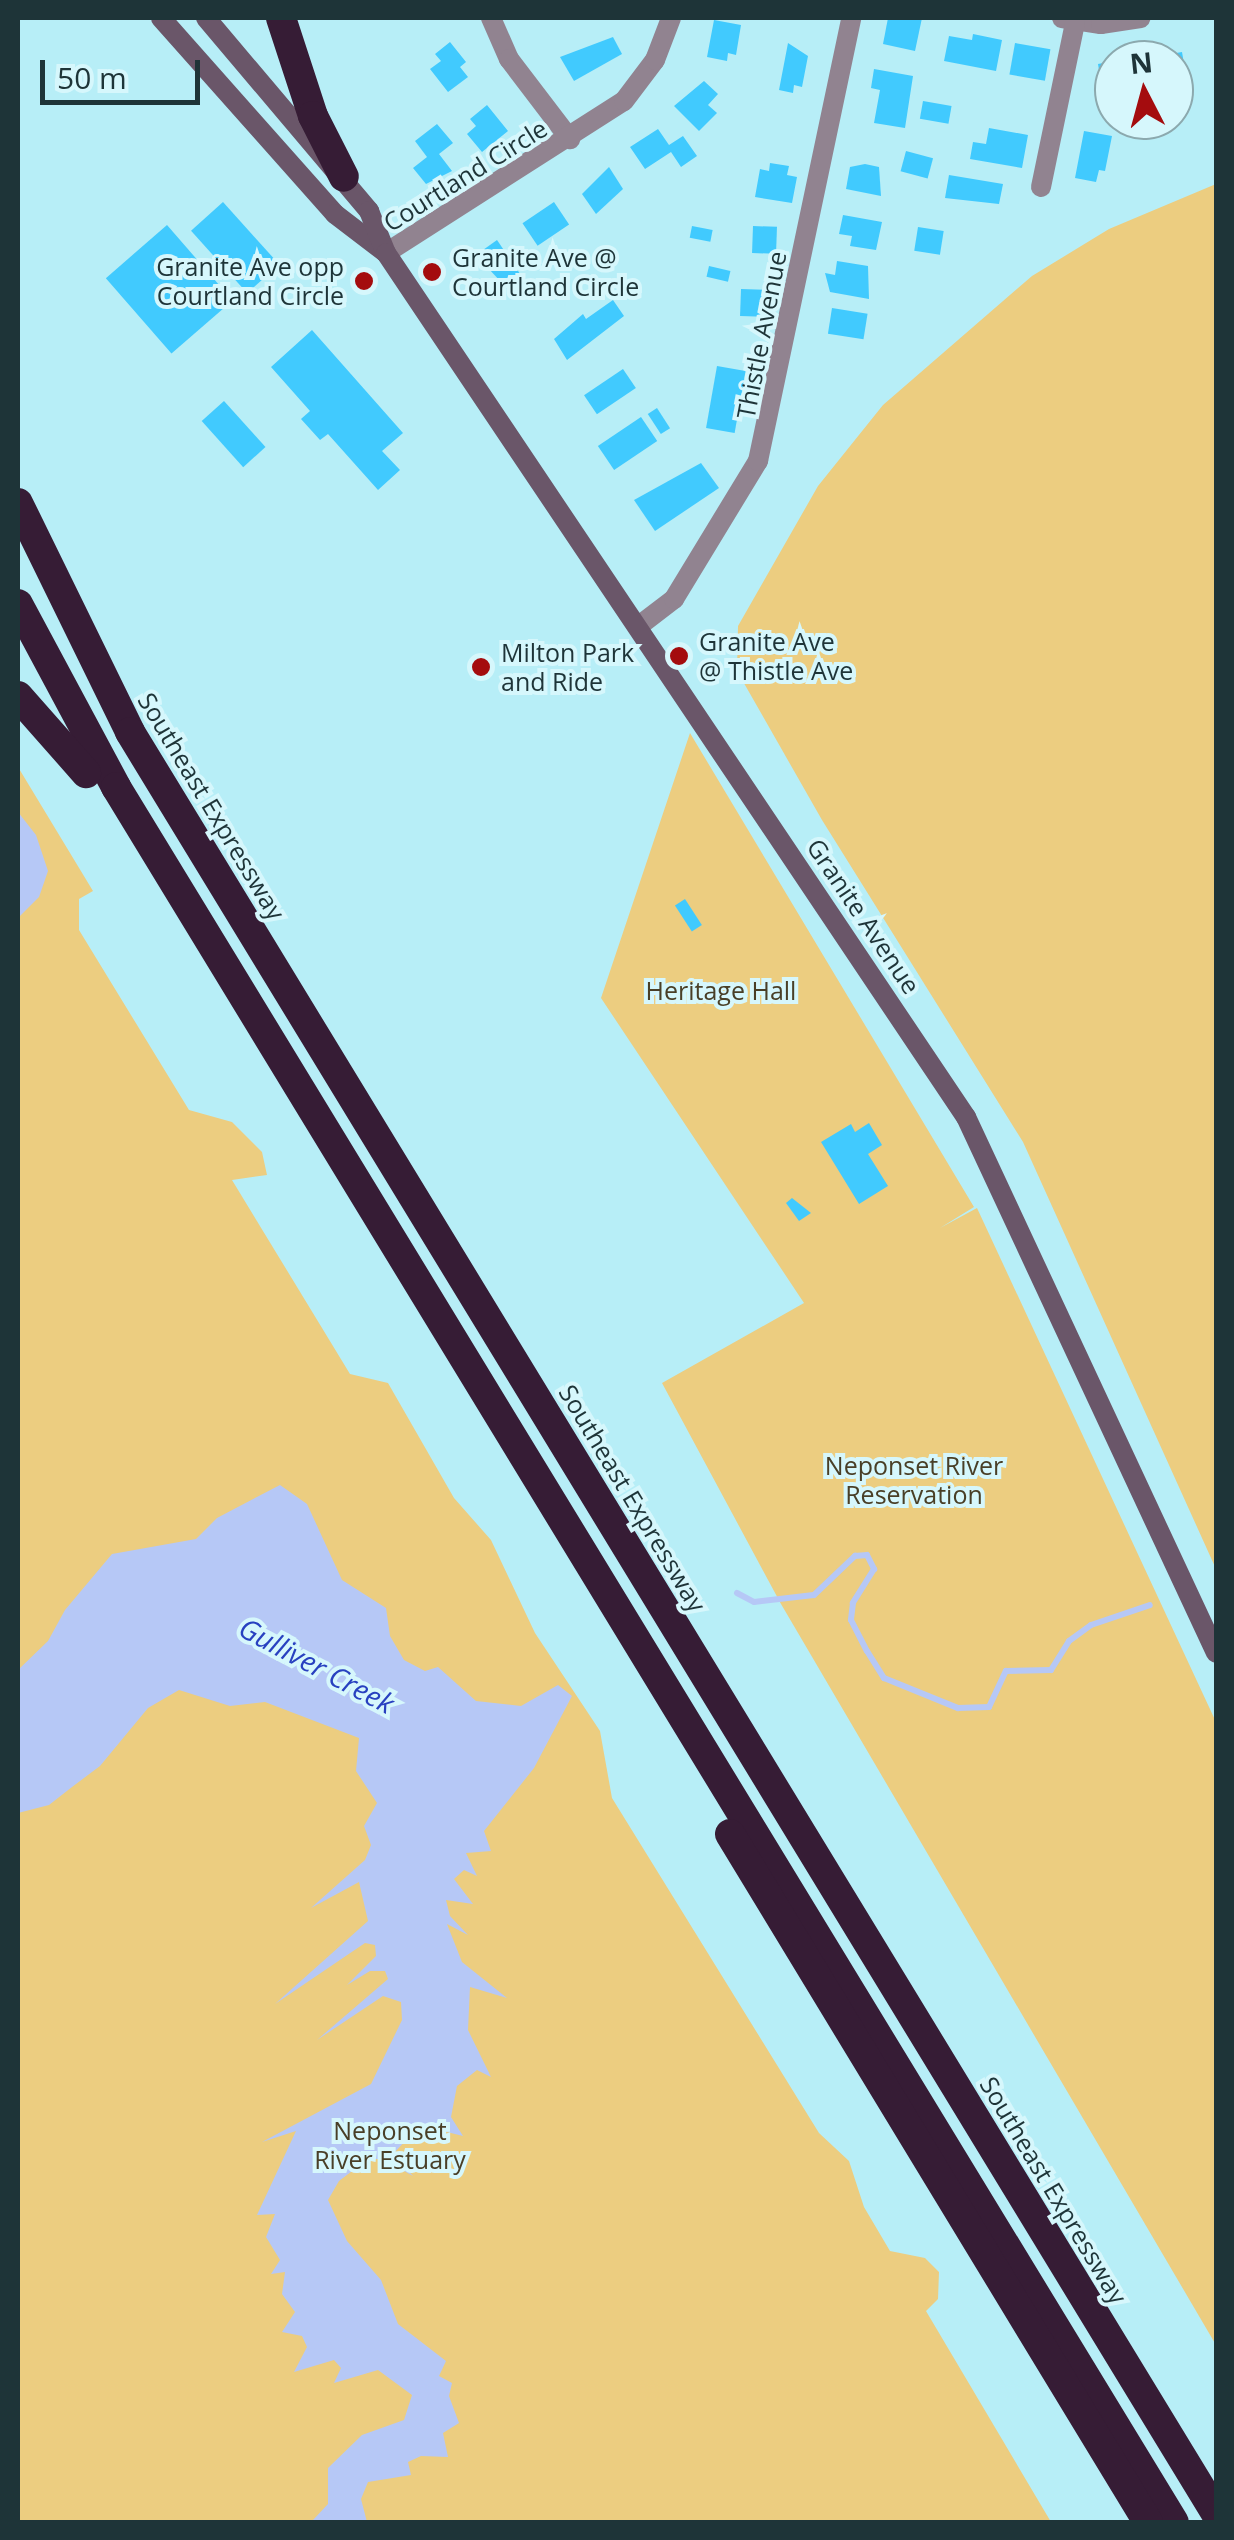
<!DOCTYPE html>
<html>
<head>
<meta charset="utf-8">
<style>
  body { margin:0 }
  #map { position:relative; width:1234px; height:2540px; overflow:hidden; background:#b7eef7; font-family:"Open Sans",sans-serif }
  div>[style] { position:absolute }
  [style*='--x'] { left:calc(var(--x)*1px); top:calc(var(--y)*1px); width:calc(var(--w)*1px); rotate:calc(var(--a)*1deg) }
  .green>* { inset:0; background:#eccd80 }
  .water>* { inset:0; background:#b6c8f6 }
  .stream>* { height:6px; margin:-3px; padding:0 3px; transform-origin:3px; border-radius:3px; background:#b6c8f6 }
  .building>* { inset:0; background:#41cafe; transform-origin:0 0 }
  .minor>* { height:20px; margin:-10px; padding:0 10px; transform-origin:10px; border-radius:10px; background:#918390 }
  .secondary>* { height:20px; margin:-10px; padding:0 10px; transform-origin:10px; border-radius:10px; background:#6a5669 }
  .motorway>* { height:30px; margin:-15px; padding:0 15px; transform-origin:15px; border-radius:15px; background:#361c35 }
  .dots>* { width:28px; height:28px; translate:-50% -50%; box-sizing:border-box; border:5px solid #d6f7fc; border-radius:50% }
  span { translate:-50% -50%; white-space:nowrap; text-align:center; line-height:1.15; -webkit-text-stroke:8px #d6f7fc; paint-order:stroke }
  .street-label { font-size:25px; color:#1e3438 }
  .poi-label { font-size:25px; color:#1e3438 }
  .left { translate:0 -50%; text-align:left }
  .right { translate:-100% -50%; text-align:right }
  .park-label { font-size:25px; color:#493f27 }
  .water-label { font-size:28px; color:#2841c0; font-style:italic }
  .frame { position:absolute; inset:0; border:20px solid #1e3438; pointer-events:none }
  .north { position:absolute; left:1094px; top:40px; width:100px; height:100px; box-sizing:border-box; background:#d6f7fc; border:2px solid #8ca9ae; border-radius:50%; rotate:354deg; font-size:28px; font-weight:700; line-height:40px; text-align:center; color:#1e3438 }
  .north::after { content:''; display:block; margin:auto; width:35px; height:45px; background:#a40c0e; clip-path:polygon(50% 0,100% 100%,50% 72%,0 100%) }
  .scale { position:absolute; left:40px; top:60px; width:160px; height:45px; box-sizing:border-box; border:5px solid #1e3438; border-top:0; padding-left:12px; font-size:30px; line-height:35px; white-space:nowrap; color:#1e3438; -webkit-text-stroke:8px #d6f7fc; paint-order:stroke }
</style>
</head>
<body>
<div id="map">
  <div class="green">
    <div style="clip-path:polygon(1216px 184px,1216px 1569px,1023px 1142px,822px 820px,737px 671px,738px 626px,818px 486px,883px 405px,1032px 276px,1109px 229px)"></div>
    <div style="clip-path:polygon(690px 733px,974px 1207px,940px 1228px,977px 1208px,1216px 1722px,1216px 2345px,781px 1604px,662px 1383px,804px 1303px,601px 998px)"></div>
    <div style="clip-path:polygon(18px 767px,93px 891px,79px 899px,79px 930px,189px 1110px,232px 1122px,262px 1152px,267px 1175px,232px 1180px,350px 1374px,388px 1383px,454px 1498px,491px 1540px,535px 1633px,600px 1731px,612px 1798px,819px 2133px,849px 2161px,864px 2207px,890px 2251px,925px 2258px,939px 2272px,938px 2299px,926px 2311px,1051px 2522px,18px 2522px)"></div>
  </div>
  <div class="water">
    <div style="clip-path:polygon(18px 812px,36px 835px,48px 871px,39px 897px,18px 918px)"></div>
    <div style="clip-path:polygon(280px 1485px,307px 1504px,342px 1580px,386px 1608px,390px 1636px,404px 1660px,425px 1671px,438px 1667px,476px 1701px,521px 1706px,558px 1685px,572px 1696px,534px 1768px,484px 1831px,491px 1851px,466px 1853px,477px 1876px,464px 1870px,454px 1879px,473px 1904px,446px 1900px,450px 1916px,468px 1935px,447px 1924px,462px 1962px,507px 1998px,470px 1987px,468px 2030px,491px 2077px,477px 2070px,457px 2086px,451px 2117px,463px 2136px,435px 2129px,409px 2137px,393px 2154px,413px 2176px,383px 2159px,368px 2159px,339px 2181px,328px 2200px,347px 2241px,381px 2280px,398px 2324px,446px 2361px,439px 2376px,452px 2383px,449px 2396px,459px 2423px,443px 2433px,448px 2457px,421px 2456px,408px 2462px,411px 2475px,368px 2482px,361px 2499px,367px 2522px,313px 2520px,328px 2504px,328px 2468px,362px 2435px,404px 2420px,412px 2395px,378px 2370px,334px 2383px,341px 2368px,334px 2360px,294px 2372px,307px 2347px,302px 2336px,282px 2332px,295px 2312px,282px 2294px,285px 2272px,271px 2274px,280px 2260px,266px 2237px,275px 2214px,257px 2215px,296px 2131px,262px 2142px,371px 2084px,402px 2020px,401px 2002px,383px 1996px,317px 2040px,388px 1979px,385px 1971px,370px 1971px,347px 1985px,376px 1956px,375px 1945px,365px 1943px,275px 2004px,368px 1921px,359px 1882px,311px 1908px,365px 1860px,371px 1845px,364px 1826px,377px 1803px,356px 1771px,359px 1738px,265px 1702px,230px 1706px,179px 1690px,148px 1708px,100px 1766px,72px 1787px,49px 1805px,18px 1813px,18px 1670px,48px 1641px,65px 1610px,112px 1554px,196px 1539px,217px 1518px)"></div>
  </div>
  <div class="stream">
    <div style="--x:737;--y:1593;--w:19;--a:28"></div>
    <div style="--x:754;--y:1602;--w:60;--a:-6.7"></div>
    <div style="--x:814;--y:1595;--w:57;--a:-43.6"></div>
    <div style="--x:855;--y:1556;--w:12;--a:-5"></div>
    <div style="--x:867;--y:1555;--w:16;--a:63"></div>
    <div style="--x:874;--y:1569;--w:40;--a:122"></div>
    <div style="--x:853;--y:1603;--w:17;--a:97"></div>
    <div style="--x:851;--y:1620;--w:35;--a:63"></div>
    <div style="--x:867;--y:1651;--w:32;--a:58"></div>
    <div style="--x:884;--y:1678;--w:80;--a:22.1"></div>
    <div style="--x:958;--y:1708;--w:31;--a:-2"></div>
    <div style="--x:989;--y:1707;--w:40;--a:-65"></div>
    <div style="--x:1006;--y:1671;--w:45;--a:-1.3"></div>
    <div style="--x:1051;--y:1670;--w:34;--a:-58"></div>
    <div style="--x:1069;--y:1641;--w:27;--a:-36"></div>
    <div style="--x:1091;--y:1625;--w:62;--a:-18.7"></div>
  </div>
  <div class="building">
    <div style="clip-path:polygon(888px 18px,922px 18px,915px 51px,883px 44px)"></div>
    <div style="clip-path:polygon(714px 20px,741px 25px,736px 55px,728px 53px,727px 61px,707px 57px)"></div>
    <div style="clip-path:polygon(973px 34px,1002px 40px,996px 71px,944px 61px,949px 36px,972px 40px)"></div>
    <div style="clip-path:polygon(613px 37px,622px 54px,574px 81px,560px 57px)"></div>
    <div style="clip-path:polygon(450px 42px,466px 62px,460px 67px,468px 77px,448px 92px,430px 69px,441px 61px,435px 54px)"></div>
    <div style="clip-path:polygon(788px 43px,808px 56px,802px 87px,794px 85px,793px 93px,779px 90px)"></div>
    <div style="left:1015px;top:43px;width:36px;height:32px;rotate:10deg"></div>
    <div style="clip-path:polygon(1182px 52px,1188px 87px,1174px 89px,1174px 60px,1148px 58px)"></div>
    <div style="clip-path:polygon(1114px 61px,1114px 94px,1103px 96px,1098px 64px)"></div>
    <div style="clip-path:polygon(874px 69px,913px 76px,905px 128px,874px 123px,880px 90px,871px 88px)"></div>
    <div style="clip-path:polygon(704px 81px,718px 94px,708px 105px,717px 113px,699px 131px,674px 106px)"></div>
    <div style="left:923px;top:101px;width:29px;height:18px;rotate:10deg"></div>
    <div style="clip-path:polygon(487px 105px,508px 131px,482px 152px,467px 134px,476px 126px,470px 119px)"></div>
    <div style="clip-path:polygon(437px 124px,453px 143px,439px 154px,452px 171px,426px 184px,413px 168px,427px 157px,415px 141px)"></div>
    <div style="clip-path:polygon(989px 128px,1028px 135px,1022px 168px,970px 159px,973px 142px,986px 144px)"></div>
    <div style="clip-path:polygon(658px 129px,669px 145px,683px 136px,697px 156px,681px 167px,671px 152px,645px 169px,630px 147px)"></div>
    <div style="clip-path:polygon(1084px 131px,1112px 136px,1105px 171px,1099px 170px,1096px 182px,1075px 178px)"></div>
    <div style="left:906px;top:151px;width:28px;height:21px;rotate:15deg"></div>
    <div style="clip-path:polygon(770px 163px,789px 166px,787px 175px,797px 177px,792px 203px,755px 197px,760px 169px,769px 171px)"></div>
    <div style="clip-path:polygon(865px 164px,879px 167px,881px 196px,846px 189px,850px 167px)"></div>
    <div style="clip-path:polygon(609px 167px,623px 189px,596px 214px,582px 194px)"></div>
    <div style="clip-path:polygon(949px 175px,1003px 184px,999px 204px,945px 198px)"></div>
    <div style="left:223px;top:202px;width:84px;height:43px;rotate:48deg"></div>
    <div style="left:554px;top:202px;width:27px;height:38px;rotate:56deg"></div>
    <div style="clip-path:polygon(843px 215px,882px 222px,876px 250px,850px 246px,852px 236px,839px 234px)"></div>
    <div style="left:167px;top:225px;width:100px;height:81px;rotate:49deg"></div>
    <div style="left:692px;top:226px;width:21px;height:12px;rotate:11deg"></div>
    <div style="left:753px;top:226px;width:24px;height:27px;rotate:2deg"></div>
    <div style="left:918px;top:227px;width:26px;height:24px;rotate:9deg"></div>
    <div style="clip-path:polygon(497px 240px,527px 284px,512px 294px,476px 255px)"></div>
    <div style="clip-path:polygon(837px 261px,868px 266px,869px 299px,830px 292px,825px 273px,835px 275px)"></div>
    <div style="left:709px;top:266px;width:22px;height:11px;rotate:13deg"></div>
    <div style="left:741px;top:289px;width:24px;height:27px;rotate:2deg"></div>
    <div style="clip-path:polygon(613px 300px,624px 316px,567px 360px,554px 339px,583px 314px,586px 319px)"></div>
    <div style="left:832px;top:308px;width:36px;height:26px;rotate:9deg"></div>
    <div style="clip-path:polygon(312px 330px,403px 433px,382px 451px,400px 470px,378px 490px,328px 434px,320px 440px,301px 419px,310px 411px,271px 367px)"></div>
    <div style="left:717px;top:366px;width:29px;height:63px;rotate:10deg"></div>
    <div style="left:623px;top:369px;width:23px;height:47px;rotate:56deg"></div>
    <div style="left:224px;top:401px;width:62px;height:30px;rotate:48deg"></div>
    <div style="left:657px;top:408px;width:24px;height:11px;rotate:57deg"></div>
    <div style="left:641px;top:417px;width:29px;height:52px;rotate:56deg"></div>
    <div style="clip-path:polygon(701px 463px,719px 488px,655px 531px,634px 500px)"></div>
    <div style="left:685px;top:899px;width:31px;height:12px;rotate:57deg"></div>
    <div style="clip-path:polygon(869px 1123px,882px 1145px,868px 1154px,888px 1186px,859px 1204px,821px 1142px,851px 1124px,855px 1132px)"></div>
    <div style="clip-path:polygon(792px 1198px,811px 1213px,799px 1221px,786px 1203px)"></div>
  </div>
  <div class="minor">
    <div style="--x:491;--y:18;--w:45;--a:66.3"></div>
    <div style="--x:509;--y:59;--w:101;--a:52.7"></div>
    <div style="--x:1062;--y:18;--w:39;--a:9"></div>
    <div style="--x:1101;--y:24;--w:40;--a:-8.5"></div>
    <div style="--x:1041;--y:187;--w:167;--a:-78.3"></div>
    <div style="--x:386;--y:253;--w:282;--a:-32.6"></div>
    <div style="--x:624;--y:101;--w:51;--a:-52.9"></div>
    <div style="--x:655;--y:60;--w:45;--a:-69.1"></div>
    <div style="--x:640;--y:625;--w:43;--a:-37.4"></div>
    <div style="--x:674;--y:599;--w:162;--a:-58.7"></div>
    <div style="--x:758;--y:461;--w:453;--a:-78.1"></div>
  </div>
  <div class="secondary">
    <div style="--x:161;--y:18;--w:262;--a:48.4"></div>
    <div style="--x:335;--y:214;--w:64;--a:37.4"></div>
    <div style="--x:206;--y:18;--w:253;--a:49.8"></div>
    <div style="--x:369;--y:211;--w:45;--a:68"></div>
    <div style="--x:386;--y:253;--w:1041;--a:56.13"></div>
    <div style="--x:966;--y:1117;--w:591;--a:64.99"></div>
  </div>
  <div class="motorway">
    <div style="--x:281;--y:18;--w:103;--a:71.9"></div>
    <div style="--x:313;--y:116;--w:68;--a:63.1"></div>
    <div style="--x:18;--y:503;--w:255;--a:63.9"></div>
    <div style="--x:130;--y:732;--w:2086;--a:58.63"></div>
    <div style="--x:18;--y:604;--w:208;--a:61.8"></div>
    <div style="--x:116;--y:787;--w:2032;--a:58.63"></div>
    <div style="--x:18;--y:696;--w:103;--a:48.6"></div>
    <div style="--x:730;--y:1834;--w:805;--a:58.72"></div>
  </div>
  <div class="dots">
    <div style="left:432px;top:272px;background:#a40c0e"></div>
    <div style="left:364px;top:281px;background:#a40c0e"></div>
    <div style="left:679px;top:656px;background:#a40c0e"></div>
    <div style="left:481px;top:667px;background:#a40c0e"></div>
  </div>
  <div class="street-label">
    <span style="left:465px;top:175px;rotate:-32deg">Courtland Circle</span>
    <span style="left:761px;top:335px;rotate:-79deg">Thistle Avenue</span>
    <span style="left:212px;top:806px;rotate:59deg">Southeast Expressway</span>
    <span style="left:864px;top:916px;rotate:56deg">Granite Avenue</span>
    <span style="left:633px;top:1498px;rotate:59deg">Southeast Expressway</span>
    <span style="left:1054px;top:2190px;rotate:59deg">Southeast Expressway</span>
  </div>
  <div class="poi-label">
    <span class="left" style="left:452px;top:272px">Granite Ave @<br>Courtland Circle</span>
    <span class="right" style="left:344px;top:281px">Granite Ave opp<br>Courtland Circle</span>
    <span class="left" style="left:699px;top:656px">Granite Ave<br>@ Thistle Ave</span>
    <span class="left" style="left:501px;top:667px">Milton Park<br>and Ride</span>
  </div>
  <div class="park-label">
    <span style="left:721px;top:990px">Heritage Hall</span>
    <span style="left:914px;top:1480px">Neponset River<br>Reservation</span>
    <span style="left:390px;top:2145px">Neponset<br>River Estuary</span>
  </div>
  <div class="water-label">
    <span style="left:317px;top:1665px;rotate:28deg">Gulliver Creek</span>
  </div>
  <div class="frame"></div>
  <div class="north">N</div>
  <div class="scale">50 m</div>
</div>
</body>
</html>
